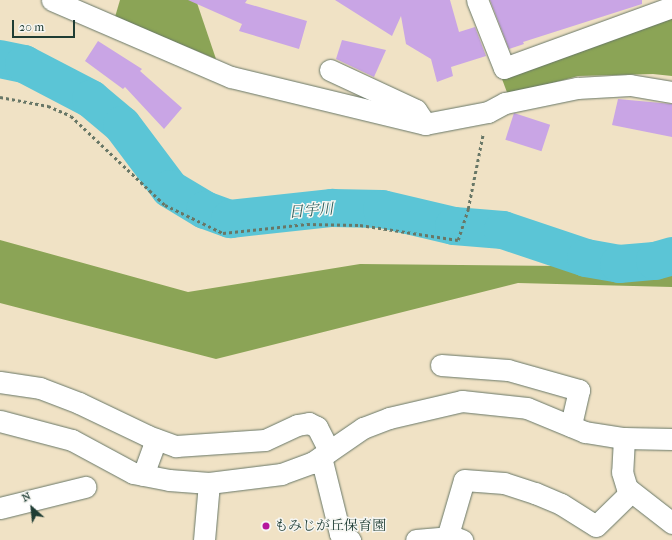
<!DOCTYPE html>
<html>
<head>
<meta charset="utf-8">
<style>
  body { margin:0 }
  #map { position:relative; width:672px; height:540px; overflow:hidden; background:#f0e2c5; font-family:"IM FELL French Canon","Noto Serif JP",serif }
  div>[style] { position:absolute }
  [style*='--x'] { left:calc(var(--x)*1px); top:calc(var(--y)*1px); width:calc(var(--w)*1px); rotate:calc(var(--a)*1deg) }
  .forest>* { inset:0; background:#8ba456 }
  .river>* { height:38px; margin:-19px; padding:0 19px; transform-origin:19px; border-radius:19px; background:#5bc5d6 }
  .building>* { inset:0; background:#c9a5e5; transform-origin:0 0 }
  .path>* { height:2.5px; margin-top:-1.25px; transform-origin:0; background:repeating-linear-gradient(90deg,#687767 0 3px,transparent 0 6px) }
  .roads { filter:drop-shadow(0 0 1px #687767) drop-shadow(0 0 1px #687767) }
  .minor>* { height:21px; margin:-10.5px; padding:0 10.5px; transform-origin:10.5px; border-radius:10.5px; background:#fff }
  .dots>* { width:11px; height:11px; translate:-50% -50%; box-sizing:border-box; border:2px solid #f6f6f2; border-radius:50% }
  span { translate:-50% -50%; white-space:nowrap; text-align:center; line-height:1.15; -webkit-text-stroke:3px #f6f6f2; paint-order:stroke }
  .poi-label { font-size:14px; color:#1f3d34 }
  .left { translate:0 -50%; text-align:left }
  .water-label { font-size:15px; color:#2e5f5c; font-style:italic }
  .north { position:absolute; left:12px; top:488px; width:40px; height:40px; -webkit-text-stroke:3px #f6f6f2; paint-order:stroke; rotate:333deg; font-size:11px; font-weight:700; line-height:16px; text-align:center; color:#1f3d34 }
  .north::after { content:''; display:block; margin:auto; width:14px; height:18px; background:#1f3d34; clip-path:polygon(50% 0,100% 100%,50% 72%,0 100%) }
  .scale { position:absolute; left:12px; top:20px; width:63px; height:18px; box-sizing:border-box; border:2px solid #1f3d34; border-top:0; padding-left:5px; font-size:12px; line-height:14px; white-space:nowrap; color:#1f3d34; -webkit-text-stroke:3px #f6f6f2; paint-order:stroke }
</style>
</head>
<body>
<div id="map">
  <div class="forest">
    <div style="clip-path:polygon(120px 0,196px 0,216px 59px,115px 17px)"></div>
    <div style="clip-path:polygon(672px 18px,672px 76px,653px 74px,578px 76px,508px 95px,502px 79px)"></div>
    <div style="clip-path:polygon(0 240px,188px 292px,360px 264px,672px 267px,672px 287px,518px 283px,216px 359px,0 303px)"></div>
  </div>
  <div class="river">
    <div style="--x:0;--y:59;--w:25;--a:12"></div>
    <div style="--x:24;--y:64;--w:76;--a:27.6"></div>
    <div style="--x:91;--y:99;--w:40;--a:40"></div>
    <div style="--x:122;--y:125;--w:80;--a:53.1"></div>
    <div style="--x:170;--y:189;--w:41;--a:31"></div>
    <div style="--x:205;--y:210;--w:27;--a:20"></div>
    <div style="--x:230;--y:219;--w:103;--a:-6.2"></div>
    <div style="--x:332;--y:208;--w:50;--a:1.1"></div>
    <div style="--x:382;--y:209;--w:74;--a:13.3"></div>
    <div style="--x:454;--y:226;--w:49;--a:4.7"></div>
    <div style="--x:503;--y:230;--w:88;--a:18.6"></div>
    <div style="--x:586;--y:258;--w:34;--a:10"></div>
    <div style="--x:619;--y:264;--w:36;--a:-5"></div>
    <div style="--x:655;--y:261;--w:18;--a:-16"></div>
  </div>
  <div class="building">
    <div style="clip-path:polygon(188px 0,247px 0,245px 3px,307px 21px,299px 49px,239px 31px,242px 24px)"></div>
    <div style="clip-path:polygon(335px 0,450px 0,459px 32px,475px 27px,486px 56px,451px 67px,453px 76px,437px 82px,431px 59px,406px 44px,401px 16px,392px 36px)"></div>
    <div style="clip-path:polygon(490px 0,642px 0,642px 4px,523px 42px,524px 44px,509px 49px)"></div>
    <div style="clip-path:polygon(342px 40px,386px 50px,374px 77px,336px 59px)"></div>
    <div style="clip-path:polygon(98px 41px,142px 69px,140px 71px,182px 108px,164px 129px,125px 87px,123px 89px,85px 61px)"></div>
    <div style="clip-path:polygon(618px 99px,672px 104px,672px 137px,612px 125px)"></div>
    <div style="left:514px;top:113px;width:38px;height:28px;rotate:18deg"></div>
  </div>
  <div class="path">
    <div style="--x:0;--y:97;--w:49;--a:10.6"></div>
    <div style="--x:48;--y:106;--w:25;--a:23"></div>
    <div style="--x:71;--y:116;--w:129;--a:43.4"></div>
    <div style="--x:165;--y:205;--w:64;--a:25.8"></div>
    <div style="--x:223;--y:233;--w:84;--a:-6.1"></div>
    <div style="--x:307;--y:224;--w:53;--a:1.1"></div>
    <div style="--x:360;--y:225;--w:99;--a:8.7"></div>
    <div style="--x:458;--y:240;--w:33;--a:-72"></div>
    <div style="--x:468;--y:209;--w:76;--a:-78.7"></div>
  </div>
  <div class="roads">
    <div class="minor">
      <div style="--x:52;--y:0;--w:195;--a:23.3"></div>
      <div style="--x:231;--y:77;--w:200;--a:13.6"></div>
      <div style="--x:425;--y:124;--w:64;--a:-10.8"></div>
      <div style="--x:488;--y:112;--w:19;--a:-28"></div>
      <div style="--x:505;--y:103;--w:74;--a:-11.8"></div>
      <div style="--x:577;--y:88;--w:53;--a:-3.2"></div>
      <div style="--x:630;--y:85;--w:43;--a:9.5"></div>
      <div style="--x:477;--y:0;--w:73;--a:68.3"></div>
      <div style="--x:504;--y:68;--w:179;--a:-20"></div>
      <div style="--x:330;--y:70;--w:95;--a:24.9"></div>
      <div style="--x:416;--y:110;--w:14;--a:56"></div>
      <div style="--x:441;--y:365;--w:67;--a:4.3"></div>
      <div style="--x:508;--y:370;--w:74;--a:15.7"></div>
      <div style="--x:579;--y:390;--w:37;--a:103"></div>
      <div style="--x:0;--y:382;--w:40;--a:8.5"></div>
      <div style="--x:40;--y:388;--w:42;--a:21"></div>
      <div style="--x:79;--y:403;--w:76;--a:25.6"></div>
      <div style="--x:148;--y:436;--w:30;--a:20"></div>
      <div style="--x:176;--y:446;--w:89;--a:-3.9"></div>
      <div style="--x:265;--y:440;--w:35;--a:-25"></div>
      <div style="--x:297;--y:425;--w:12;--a:-9"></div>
      <div style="--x:309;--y:423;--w:9;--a:27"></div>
      <div style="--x:317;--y:427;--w:27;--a:63"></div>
      <div style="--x:0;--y:421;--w:74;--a:14.8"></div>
      <div style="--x:72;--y:440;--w:69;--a:28.4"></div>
      <div style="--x:133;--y:473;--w:37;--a:11"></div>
      <div style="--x:169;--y:480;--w:40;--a:4.3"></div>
      <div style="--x:624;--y:438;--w:48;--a:1.2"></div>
      <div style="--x:321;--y:457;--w:79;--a:76.1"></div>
      <div style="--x:340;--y:534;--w:12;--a:31"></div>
      <div style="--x:143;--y:475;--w:38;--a:-70"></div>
      <div style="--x:0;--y:508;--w:88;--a:-13.9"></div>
      <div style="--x:447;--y:538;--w:60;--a:-73.7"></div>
      <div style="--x:464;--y:480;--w:40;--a:4.3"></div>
      <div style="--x:504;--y:483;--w:33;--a:18"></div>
      <div style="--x:535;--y:493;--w:28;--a:23"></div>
      <div style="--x:561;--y:504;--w:41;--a:32.2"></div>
      <div style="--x:596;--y:526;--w:49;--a:-44.2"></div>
      <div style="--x:204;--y:540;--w:57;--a:-85"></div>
      <div style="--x:209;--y:483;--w:73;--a:-7.1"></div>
      <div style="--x:281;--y:474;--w:33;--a:-20"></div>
      <div style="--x:312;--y:463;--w:62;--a:-34.5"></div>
      <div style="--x:363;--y:428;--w:28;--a:-21"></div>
      <div style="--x:389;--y:418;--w:75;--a:-13.1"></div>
      <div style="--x:462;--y:401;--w:65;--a:6.1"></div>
      <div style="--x:527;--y:408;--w:63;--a:22.5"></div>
      <div style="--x:585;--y:432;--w:39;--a:9"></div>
      <div style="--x:624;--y:438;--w:34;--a:93"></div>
      <div style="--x:622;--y:472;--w:17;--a:73"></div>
      <div style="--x:627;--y:488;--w:57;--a:37.9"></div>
      <div style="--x:416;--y:540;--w:38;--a:-5"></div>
      <div style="--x:454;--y:537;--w:9;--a:21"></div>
    </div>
  </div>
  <div class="dots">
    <div style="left:266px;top:526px;background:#b5179e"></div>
  </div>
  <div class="poi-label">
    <span class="left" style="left:274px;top:526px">もみじが丘保育園</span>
  </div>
  <div class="water-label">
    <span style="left:311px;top:211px;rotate:-5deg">日宇川</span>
  </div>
  <div class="north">N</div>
  <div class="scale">20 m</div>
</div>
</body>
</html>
